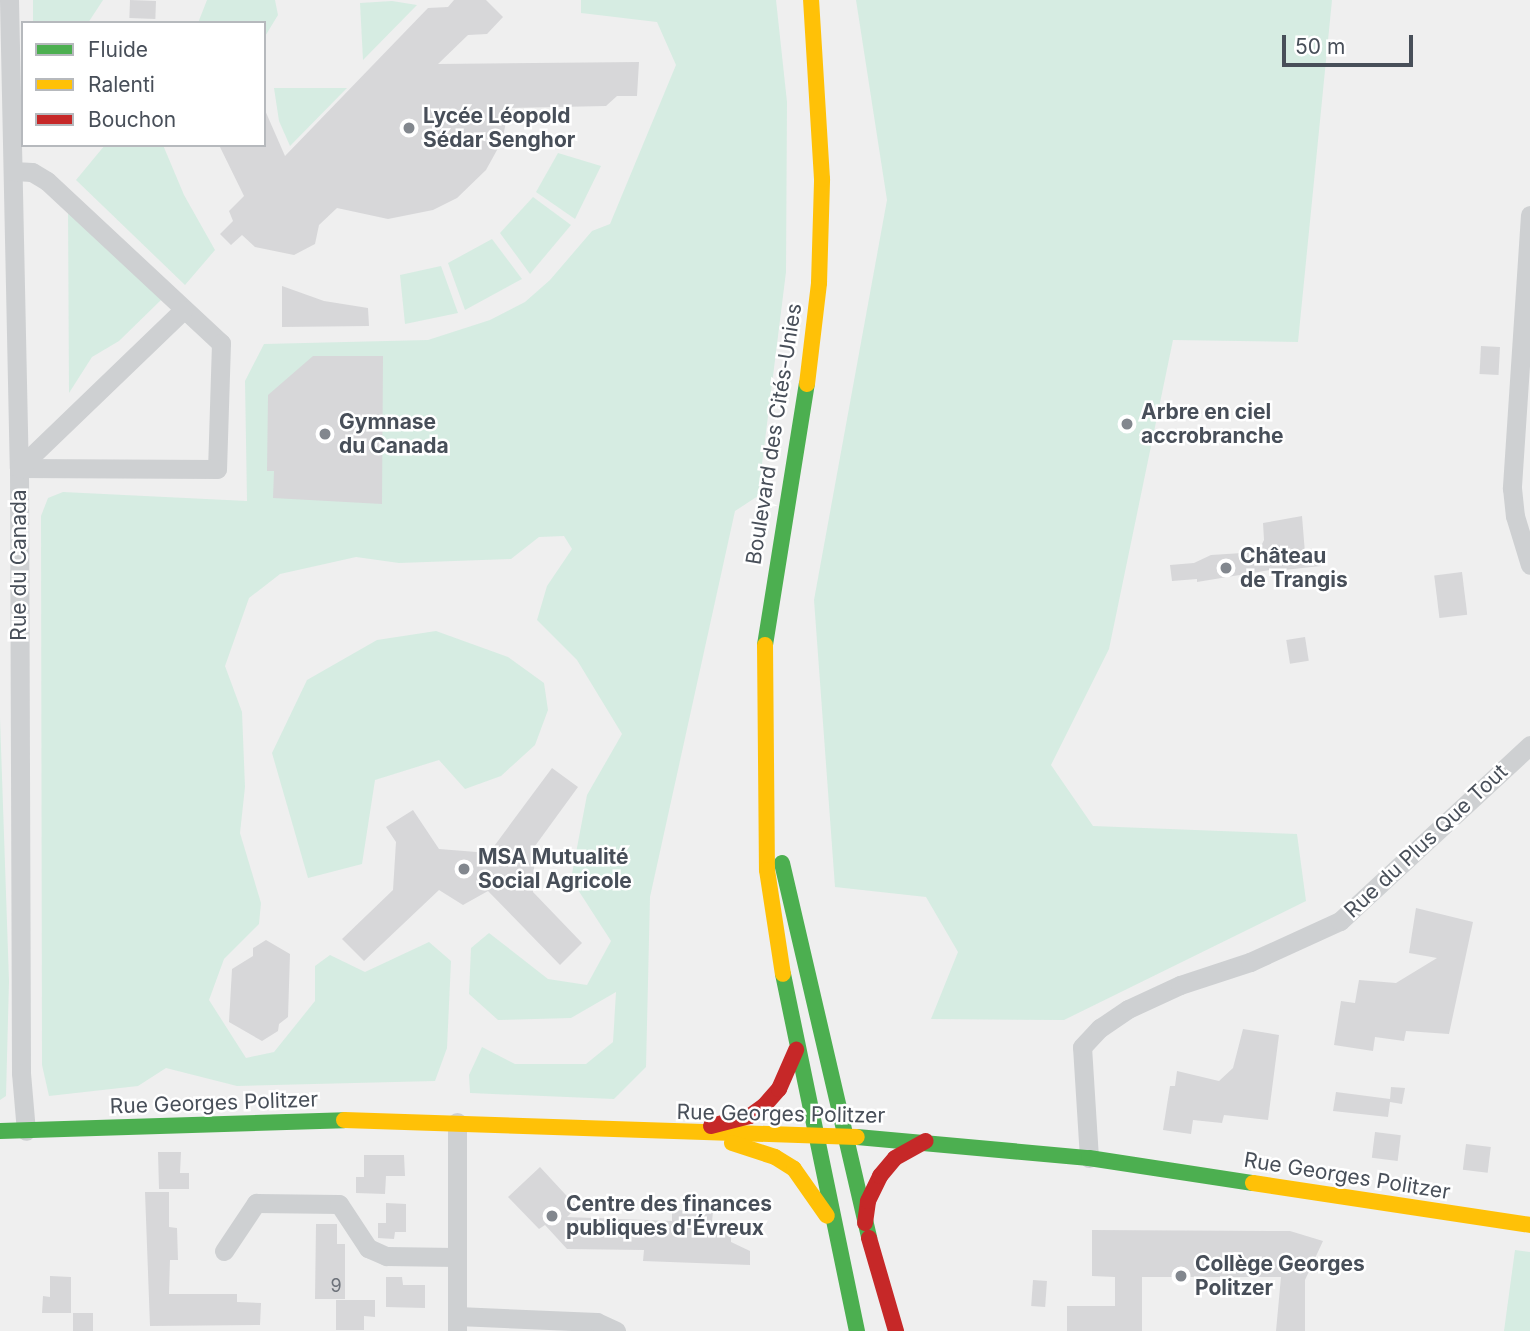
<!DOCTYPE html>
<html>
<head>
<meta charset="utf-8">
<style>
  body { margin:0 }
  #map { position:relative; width:1530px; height:1331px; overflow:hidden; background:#efefef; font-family:Inter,sans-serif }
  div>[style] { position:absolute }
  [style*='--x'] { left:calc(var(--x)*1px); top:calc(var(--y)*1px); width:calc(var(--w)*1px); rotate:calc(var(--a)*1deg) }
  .green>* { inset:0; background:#d6ece2 }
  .building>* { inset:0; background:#d7d7d9; transform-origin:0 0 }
  .street>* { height:19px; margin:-9.5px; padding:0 9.5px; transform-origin:9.5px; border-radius:9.5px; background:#ced0d2 }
  .fast>* { height:16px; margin:-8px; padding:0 8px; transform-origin:8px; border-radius:8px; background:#4caf50 }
  .slow>* { height:16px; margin:-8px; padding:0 8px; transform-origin:8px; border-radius:8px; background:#ffc107 }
  .jam>* { height:16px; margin:-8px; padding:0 8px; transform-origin:8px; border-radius:8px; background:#c62828 }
  .dots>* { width:19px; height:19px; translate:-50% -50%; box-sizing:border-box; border:4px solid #fff; border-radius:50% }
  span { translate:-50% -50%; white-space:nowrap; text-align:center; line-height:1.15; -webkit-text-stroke:5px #fff; paint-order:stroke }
  .number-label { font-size:18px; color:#6d727a }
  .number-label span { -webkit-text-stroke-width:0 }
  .poi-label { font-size:21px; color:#484f59; font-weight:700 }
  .left { translate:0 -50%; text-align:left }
  .street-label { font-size:21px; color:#484f59 }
  .legend { position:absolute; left:21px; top:21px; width:245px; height:126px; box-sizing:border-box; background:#fff; border:2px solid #b6b9bd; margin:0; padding:9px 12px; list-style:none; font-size:21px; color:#484f59 }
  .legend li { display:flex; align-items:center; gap:14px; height:35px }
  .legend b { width:35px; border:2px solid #b6b9bd }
  .scale { position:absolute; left:1282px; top:35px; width:131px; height:32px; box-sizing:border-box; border:4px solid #484f59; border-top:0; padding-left:9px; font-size:21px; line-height:24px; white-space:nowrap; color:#484f59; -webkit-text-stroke:5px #fff; paint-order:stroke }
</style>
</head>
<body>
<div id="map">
  <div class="green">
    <div style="clip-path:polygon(33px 0,103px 0,88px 23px,33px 23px)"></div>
    <div style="clip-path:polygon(207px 0,275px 0,278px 15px,264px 38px,264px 23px,198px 23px)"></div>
    <div style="clip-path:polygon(581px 0,776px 0,787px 102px,786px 272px,758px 496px,735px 511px,650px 897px,646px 1067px,614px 1099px,470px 1093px,469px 1075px,482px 1047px,515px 1064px,586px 1064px,613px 1042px,616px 992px,571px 1018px,498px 1020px,469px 994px,471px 948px,489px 933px,548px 979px,587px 985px,611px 941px,571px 879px,587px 795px,622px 734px,577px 660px,537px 620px,547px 586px,572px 549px,564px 536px,539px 537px,511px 559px,399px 563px,356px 557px,280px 574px,249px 598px,225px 666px,242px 712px,245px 787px,240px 833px,261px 903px,259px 924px,224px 959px,209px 1000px,246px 1058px,274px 1052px,315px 1001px,315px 966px,330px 955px,365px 972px,429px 942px,451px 961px,447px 1048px,435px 1081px,237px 1086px,166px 1068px,138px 1086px,49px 1096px,42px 1065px,41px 516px,48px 498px,63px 492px,247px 501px,245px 381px,264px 344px,428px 340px,490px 320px,525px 302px,550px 280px,592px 231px,610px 224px,676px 65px,657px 22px,581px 13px)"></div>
    <div style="clip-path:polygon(856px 0,1332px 0,1298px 342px,1173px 340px,1109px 649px,1051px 765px,1093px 826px,1297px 834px,1306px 901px,1064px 1020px,931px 1019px,958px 952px,926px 897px,835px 887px,814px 600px,887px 200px)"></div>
    <div style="clip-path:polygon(392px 1px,417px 5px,363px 60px,360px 3px)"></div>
    <div style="clip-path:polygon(274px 88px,347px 88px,290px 146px,279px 121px)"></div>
    <div style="clip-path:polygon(105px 145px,163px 145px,184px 195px,215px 250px,185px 285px,76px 180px)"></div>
    <div style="clip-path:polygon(558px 153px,601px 166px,575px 219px,536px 192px)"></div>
    <div style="clip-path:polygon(533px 197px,571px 225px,530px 274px,500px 233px)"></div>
    <div style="clip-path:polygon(68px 208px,161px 300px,119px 341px,92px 357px,69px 393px)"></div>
    <div style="clip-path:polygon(492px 239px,522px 279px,465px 310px,448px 263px)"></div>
    <div style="clip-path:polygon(441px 266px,458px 313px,405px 324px,400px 275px)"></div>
    <div style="clip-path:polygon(436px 631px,508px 657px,544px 683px,548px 710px,535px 745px,501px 776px,465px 789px,439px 760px,375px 780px,362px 864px,308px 878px,272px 753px,307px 680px,377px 640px)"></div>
    <div style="clip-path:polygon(0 718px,9px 981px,6px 1096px,0 1100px)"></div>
    <div style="clip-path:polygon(1515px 1250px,1530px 1252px,1530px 1331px,1504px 1331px)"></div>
  </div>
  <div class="building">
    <div style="left:130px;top:0;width:26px;height:18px;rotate:2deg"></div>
    <div style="clip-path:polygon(454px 0,486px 0,503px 17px,487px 34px,468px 35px,438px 64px,639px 62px,637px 96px,617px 96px,606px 106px,509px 108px,502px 141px,486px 170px,457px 198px,433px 210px,388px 219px,337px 208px,319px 225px,315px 244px,294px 255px,255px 247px,242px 235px,231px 245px,220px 234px,233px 221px,229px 211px,244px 196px,219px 145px,264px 145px,264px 108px,285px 156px,428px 8px,448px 7px)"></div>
    <div style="clip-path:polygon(282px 286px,324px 301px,368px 308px,369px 326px,282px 327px)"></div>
    <div style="left:1481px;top:346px;width:19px;height:28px;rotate:3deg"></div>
    <div style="clip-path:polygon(313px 356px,383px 356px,382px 504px,273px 498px,274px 471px,267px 471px,268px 395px)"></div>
    <div style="clip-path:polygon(1302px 516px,1305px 553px,1319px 552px,1321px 566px,1284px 570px,1278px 577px,1270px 570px,1197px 582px,1197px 579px,1172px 581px,1170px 565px,1194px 563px,1211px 555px,1258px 552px,1264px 540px,1263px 523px)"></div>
    <div style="left:1462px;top:572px;width:43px;height:28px;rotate:83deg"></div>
    <div style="left:1305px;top:637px;width:24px;height:19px;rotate:81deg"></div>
    <div style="clip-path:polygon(552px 768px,578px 787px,535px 846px,533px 892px,582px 943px,560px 965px,488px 891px,463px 905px,439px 890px,364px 961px,342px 939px,393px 890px,396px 842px,386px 827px,413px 810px,439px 849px,489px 853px)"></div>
    <div style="clip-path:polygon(1416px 908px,1473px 922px,1449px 1034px,1406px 1031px,1404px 1041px,1375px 1037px,1373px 1051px,1334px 1045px,1341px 1001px,1355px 1003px,1359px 980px,1396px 983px,1437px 958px,1409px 953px)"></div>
    <div style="clip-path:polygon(266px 940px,290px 954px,288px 1017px,279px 1024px,278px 1031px,262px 1041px,229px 1022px,232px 969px,253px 956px,253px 948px)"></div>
    <div style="clip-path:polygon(1243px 1029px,1279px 1035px,1268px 1120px,1224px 1115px,1222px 1123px,1193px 1120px,1191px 1134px,1163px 1130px,1170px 1086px,1175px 1086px,1177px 1071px,1219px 1081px,1233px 1068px)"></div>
    <div style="clip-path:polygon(1391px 1087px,1405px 1088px,1402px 1104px,1390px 1102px,1388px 1117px,1333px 1111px,1336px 1092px,1390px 1099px)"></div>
    <div style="left:1375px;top:1132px;width:26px;height:26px;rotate:7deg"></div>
    <div style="left:1466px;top:1144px;width:25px;height:26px;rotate:7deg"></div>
    <div style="clip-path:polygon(158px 1152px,181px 1152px,180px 1173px,189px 1173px,189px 1189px,159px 1189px)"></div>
    <div style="clip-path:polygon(364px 1155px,404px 1155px,405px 1176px,386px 1176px,385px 1194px,356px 1193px,356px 1177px,364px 1177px)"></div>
    <div style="clip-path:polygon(540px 1167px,577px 1207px,567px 1217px,672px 1221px,672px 1210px,713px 1211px,712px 1222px,722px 1222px,722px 1232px,731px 1232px,731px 1242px,750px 1251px,750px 1265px,643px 1261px,644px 1250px,567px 1249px,545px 1225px,539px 1229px,508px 1197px)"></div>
    <div style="clip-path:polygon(145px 1192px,169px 1192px,169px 1227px,177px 1228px,178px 1260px,170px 1260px,169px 1294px,237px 1294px,237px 1302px,261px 1303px,260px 1325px,150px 1326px)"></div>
    <div style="clip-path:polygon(386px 1203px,406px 1204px,406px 1232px,395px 1232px,394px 1239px,378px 1238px,378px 1223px,386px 1223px)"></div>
    <div style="clip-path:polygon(316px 1224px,337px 1224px,337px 1244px,345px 1244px,345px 1299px,315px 1299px)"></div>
    <div style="clip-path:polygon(1092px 1230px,1290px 1231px,1323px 1241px,1305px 1280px,1305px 1331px,1276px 1331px,1281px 1277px,1142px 1277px,1142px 1331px,1067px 1331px,1067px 1306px,1115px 1306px,1115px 1277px,1092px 1276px)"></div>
    <div style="clip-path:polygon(50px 1276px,71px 1277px,71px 1313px,42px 1313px,43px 1296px,50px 1297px)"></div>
    <div style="clip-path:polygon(386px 1277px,402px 1277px,403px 1285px,425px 1285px,425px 1308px,386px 1307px)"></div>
    <div style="left:1033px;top:1280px;width:14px;height:26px;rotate:4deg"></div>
    <div style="clip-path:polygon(336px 1300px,375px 1300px,375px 1317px,364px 1316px,364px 1330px,336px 1330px)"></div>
    <div style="left:73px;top:1313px;width:20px;height:18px"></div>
  </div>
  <div class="street">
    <div style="--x:9;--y:0;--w:468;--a:88.8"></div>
    <div style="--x:19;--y:468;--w:605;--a:89.81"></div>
    <div style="--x:21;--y:1073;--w:58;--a:85.1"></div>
    <div style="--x:13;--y:171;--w:19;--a:3"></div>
    <div style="--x:32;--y:172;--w:17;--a:31"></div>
    <div style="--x:47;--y:181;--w:238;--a:43"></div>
    <div style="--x:221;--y:343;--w:126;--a:91.8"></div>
    <div style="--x:217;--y:469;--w:198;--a:-179.7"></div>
    <div style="--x:1530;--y:215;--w:274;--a:93.8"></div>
    <div style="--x:1512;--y:488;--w:28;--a:84"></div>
    <div style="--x:1515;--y:516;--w:51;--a:73"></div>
    <div style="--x:19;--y:468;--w:228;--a:-43.9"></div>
    <div style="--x:1089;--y:1158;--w:111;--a:-93.6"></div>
    <div style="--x:1082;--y:1047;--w:26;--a:-47"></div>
    <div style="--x:1100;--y:1028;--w:34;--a:-34"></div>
    <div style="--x:1128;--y:1009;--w:57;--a:-24.8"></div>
    <div style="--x:1180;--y:985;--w:74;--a:-18.2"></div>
    <div style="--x:1250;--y:962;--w:99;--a:-24.5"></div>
    <div style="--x:1340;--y:921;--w:259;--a:-42.8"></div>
    <div style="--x:224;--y:1251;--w:58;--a:-56.3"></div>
    <div style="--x:256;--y:1203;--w:83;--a:0.7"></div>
    <div style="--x:339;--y:1204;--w:53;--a:56.6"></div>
    <div style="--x:368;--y:1248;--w:20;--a:24"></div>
    <div style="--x:386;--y:1256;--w:69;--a:0.8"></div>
    <div style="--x:457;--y:1316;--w:140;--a:2.5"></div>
    <div style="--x:597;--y:1322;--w:21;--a:25"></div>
    <div style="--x:457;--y:1331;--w:209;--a:-90"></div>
  </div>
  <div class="fast">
    <div style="--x:765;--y:645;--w:264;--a:-80.9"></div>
    <div style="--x:782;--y:863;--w:385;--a:76.9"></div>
    <div style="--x:783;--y:974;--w:365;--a:78.3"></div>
    <div style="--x:0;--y:1131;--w:344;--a:-1.8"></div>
    <div style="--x:857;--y:1137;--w:233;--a:5.2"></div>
    <div style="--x:1089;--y:1158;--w:166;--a:8.7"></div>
  </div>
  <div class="slow">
    <div style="--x:807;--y:384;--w:102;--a:-83.2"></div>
    <div style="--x:819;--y:283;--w:104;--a:-88.3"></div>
    <div style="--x:822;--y:179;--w:179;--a:-93.5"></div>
    <div style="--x:765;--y:645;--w:225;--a:89.5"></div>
    <div style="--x:767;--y:870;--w:105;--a:81.3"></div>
    <div style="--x:344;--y:1120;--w:513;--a:1.9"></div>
    <div style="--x:732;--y:1143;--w:45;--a:18"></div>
    <div style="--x:775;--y:1157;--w:22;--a:32"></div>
    <div style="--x:794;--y:1169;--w:57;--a:54.9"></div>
    <div style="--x:1253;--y:1183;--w:280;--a:8.6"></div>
  </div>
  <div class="jam">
    <div style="--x:711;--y:1126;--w:40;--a:-14.4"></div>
    <div style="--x:750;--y:1116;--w:17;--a:-36"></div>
    <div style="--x:764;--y:1106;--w:23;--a:-49"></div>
    <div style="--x:779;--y:1089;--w:43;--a:-66.4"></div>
    <div style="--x:865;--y:1223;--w:22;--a:-82"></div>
    <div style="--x:868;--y:1201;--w:28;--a:-64"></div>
    <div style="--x:880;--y:1176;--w:23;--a:-50"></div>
    <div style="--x:895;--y:1158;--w:35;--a:-29"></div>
    <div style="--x:869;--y:1238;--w:97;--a:73.8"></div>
  </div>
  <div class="dots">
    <div style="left:409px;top:128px;background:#82878e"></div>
    <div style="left:1127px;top:424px;background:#82878e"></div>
    <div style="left:325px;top:434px;background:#82878e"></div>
    <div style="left:1226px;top:568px;background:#82878e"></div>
    <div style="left:464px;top:869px;background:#82878e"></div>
    <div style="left:552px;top:1216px;background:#82878e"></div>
    <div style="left:1181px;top:1276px;background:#82878e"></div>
  </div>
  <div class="number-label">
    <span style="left:336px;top:1286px">9</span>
  </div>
  <div class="poi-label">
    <span class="left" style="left:423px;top:128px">Lycée Léopold<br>Sédar Senghor</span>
    <span class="left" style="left:1141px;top:424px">Arbre en ciel<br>accrobranche</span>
    <span class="left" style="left:339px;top:434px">Gymnase<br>du Canada</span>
    <span class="left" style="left:1240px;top:568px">Château<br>de Trangis</span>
    <span class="left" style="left:478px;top:869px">MSA Mutualité<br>Social Agricole</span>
    <span class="left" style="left:566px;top:1216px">Centre des finances<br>publiques d'Évreux</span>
    <span class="left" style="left:1195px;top:1276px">Collège Georges<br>Politzer</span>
  </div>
  <div class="street-label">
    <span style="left:774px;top:434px;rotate:-81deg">Boulevard des Cités-Unies</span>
    <span style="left:19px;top:565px;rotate:-90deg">Rue du Canada</span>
    <span style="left:1426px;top:841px;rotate:-43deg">Rue du Plus Que Tout</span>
    <span style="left:214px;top:1103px;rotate:-2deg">Rue Georges Politzer</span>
    <span style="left:781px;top:1114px;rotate:1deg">Rue Georges Politzer</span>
    <span style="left:1347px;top:1176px;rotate:9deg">Rue Georges Politzer</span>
  </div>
  <ul class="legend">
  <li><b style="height:9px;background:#4caf50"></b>Fluide</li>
  <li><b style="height:9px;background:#ffc107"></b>Ralenti</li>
  <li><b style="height:9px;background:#c62828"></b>Bouchon</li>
  </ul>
  <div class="scale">50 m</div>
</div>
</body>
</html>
